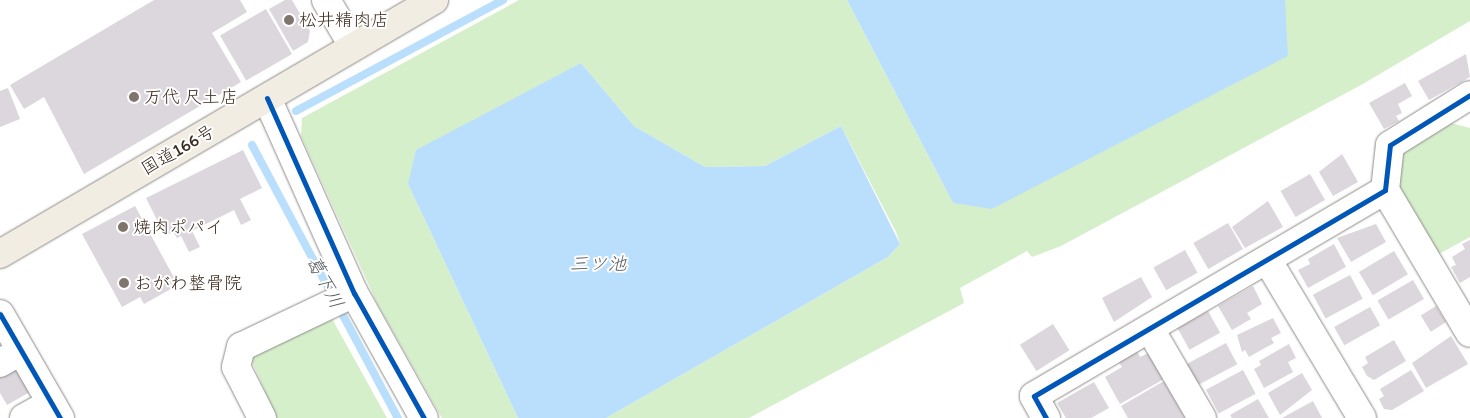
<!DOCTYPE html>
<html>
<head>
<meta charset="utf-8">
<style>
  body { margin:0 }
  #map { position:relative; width:1470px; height:418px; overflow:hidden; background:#fff; font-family:Itim,"Klee One",sans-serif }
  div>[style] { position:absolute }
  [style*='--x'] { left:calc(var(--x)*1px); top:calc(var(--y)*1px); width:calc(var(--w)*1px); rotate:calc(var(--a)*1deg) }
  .green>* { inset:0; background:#d6efcb }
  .water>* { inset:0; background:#badffc }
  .stream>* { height:8px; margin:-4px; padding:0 4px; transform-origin:4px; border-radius:4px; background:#badffc }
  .building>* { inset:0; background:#dcd6dd; transform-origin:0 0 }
  .roads { filter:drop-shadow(0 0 1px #8e8b88) drop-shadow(0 0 1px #8e8b88) }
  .minor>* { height:28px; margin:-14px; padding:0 14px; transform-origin:14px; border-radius:14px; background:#fff }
  .highway>* { height:28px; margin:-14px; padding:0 14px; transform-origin:14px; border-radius:14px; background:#f1ede2 }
  .cycleway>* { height:5px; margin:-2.5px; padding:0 2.5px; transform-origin:2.5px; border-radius:2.5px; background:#0057b8 }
  .dots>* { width:14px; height:14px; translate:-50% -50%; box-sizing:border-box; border:2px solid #fff; border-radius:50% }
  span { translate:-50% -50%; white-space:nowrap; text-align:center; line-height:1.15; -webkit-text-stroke:4px #fff; paint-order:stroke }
  .poi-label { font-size:18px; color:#3b2a1e }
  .left { translate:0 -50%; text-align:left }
  .street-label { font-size:18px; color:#3b2a1e }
  .water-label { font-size:19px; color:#585c60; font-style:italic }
</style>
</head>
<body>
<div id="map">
  <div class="green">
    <div style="clip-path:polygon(519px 0,847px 0,953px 203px,1285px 0,1470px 0,1470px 21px,1361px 85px,1061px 246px,1032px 257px,1027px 251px,960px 288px,964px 303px,749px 418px,606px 418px,888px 257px,900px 244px,896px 232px,841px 126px,765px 166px,705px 167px,634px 126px,581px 63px,408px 184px,518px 418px,442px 418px,377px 303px,301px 136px,302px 118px)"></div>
    <div style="clip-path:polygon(1451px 123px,1470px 128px,1470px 237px,1437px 255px,1392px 178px,1400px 152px)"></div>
    <div style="clip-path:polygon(330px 315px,387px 418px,277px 418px,249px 355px)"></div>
  </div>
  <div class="water">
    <div style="clip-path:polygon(847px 0,1285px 0,1288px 56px,992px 209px,953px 203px)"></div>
    <div style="clip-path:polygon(581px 63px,634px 126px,705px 167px,765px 166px,841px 126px,900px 244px,888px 257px,606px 418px,518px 418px,408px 184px,416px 150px)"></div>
  </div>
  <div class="stream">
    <div style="--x:296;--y:111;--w:235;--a:-28.2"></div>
    <div style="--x:252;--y:145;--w:310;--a:61.9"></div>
  </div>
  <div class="building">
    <div style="clip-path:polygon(154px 0,240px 0,247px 12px,212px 33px,241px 82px,84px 174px,44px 97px,24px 109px,10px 85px)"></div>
    <div style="clip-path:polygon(285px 0,292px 0,310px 31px,308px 42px,293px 51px,269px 9px)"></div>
    <div style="left:266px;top:9px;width:52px;height:53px;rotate:60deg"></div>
    <div style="clip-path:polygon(1466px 54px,1470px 77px,1429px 100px,1418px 81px)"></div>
    <div style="clip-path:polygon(1405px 83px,1412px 96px,1398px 104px,1402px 113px,1396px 116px,1399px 121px,1384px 129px,1369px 103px)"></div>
    <div style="clip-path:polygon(8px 88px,20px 119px,0 127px,0 91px)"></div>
    <div style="clip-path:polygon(243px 150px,262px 188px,240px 199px,251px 220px,241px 225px,234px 210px,192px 231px,200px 247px,189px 252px,181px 236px,177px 238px,173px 232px,165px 236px,146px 198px)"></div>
    <div style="clip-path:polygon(1342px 154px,1358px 182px,1333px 196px,1319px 172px)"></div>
    <div style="left:1310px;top:174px;width:30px;height:34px;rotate:60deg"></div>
    <div style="clip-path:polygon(1268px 201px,1283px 227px,1245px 248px,1232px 227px)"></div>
    <div style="clip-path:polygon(135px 206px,178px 285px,144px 304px,140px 297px,122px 307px,82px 234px)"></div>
    <div style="left:1228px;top:223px;width:30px;height:40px;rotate:60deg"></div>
    <div style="clip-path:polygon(1376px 224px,1386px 242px,1351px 262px,1337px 238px)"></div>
    <div style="clip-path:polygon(1470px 240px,1470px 277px,1460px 283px,1451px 267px,1456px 265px,1452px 257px,1465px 249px,1462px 244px)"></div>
    <div style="clip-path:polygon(1334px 244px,1346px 267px,1308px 288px,1298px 270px,1310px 264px,1308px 259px)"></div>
    <div style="left:1185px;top:250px;width:26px;height:36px;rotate:61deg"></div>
    <div style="left:1394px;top:251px;width:27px;height:41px;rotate:59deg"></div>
    <div style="left:1350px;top:275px;width:27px;height:42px;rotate:62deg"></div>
    <div style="clip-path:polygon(1141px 277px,1152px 297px,1114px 322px,1102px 298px)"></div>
    <div style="left:1413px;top:280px;width:22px;height:41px;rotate:60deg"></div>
    <div style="clip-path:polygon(1253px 286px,1262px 304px,1247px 313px,1251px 319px,1232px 330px,1218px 306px)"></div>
    <div style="left:1436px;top:306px;width:19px;height:18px;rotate:58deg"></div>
    <div style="left:1370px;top:307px;width:21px;height:41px;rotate:61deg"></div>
    <div style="left:1208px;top:311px;width:25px;height:35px;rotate:61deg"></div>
    <div style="clip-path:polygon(1273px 318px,1281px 333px,1271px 338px,1274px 343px,1249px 357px,1245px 350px,1242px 352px,1237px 335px)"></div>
    <div style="left:1053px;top:324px;width:31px;height:39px;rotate:58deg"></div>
    <div style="clip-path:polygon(1451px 336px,1468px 364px,1426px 388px,1412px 363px)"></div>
    <div style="clip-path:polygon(1394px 340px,1406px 361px,1374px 380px,1367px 376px,1362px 367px,1368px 363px,1365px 357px)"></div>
    <div style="left:1226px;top:343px;width:24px;height:45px;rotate:62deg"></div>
    <div style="clip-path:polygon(1289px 344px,1296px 358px,1288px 362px,1293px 372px,1264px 388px,1254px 369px,1261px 365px,1259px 361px)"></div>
    <div style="clip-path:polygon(1137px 351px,1140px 357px,1149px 353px,1164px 379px,1120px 404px,1105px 377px,1122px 367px,1118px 361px)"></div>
    <div style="clip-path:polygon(16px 367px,30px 392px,7px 405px,0 393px,0 376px)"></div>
    <div style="left:1243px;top:370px;width:27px;height:42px;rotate:62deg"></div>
    <div style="clip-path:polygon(1411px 370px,1424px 391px,1392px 410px,1384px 409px,1379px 399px,1384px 396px,1380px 389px)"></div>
    <div style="clip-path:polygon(1302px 373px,1312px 390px,1280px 415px,1268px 393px)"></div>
    <div style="clip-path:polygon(1164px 381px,1185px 418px,1128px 418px,1121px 406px)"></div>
    <div style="clip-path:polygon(1094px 382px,1109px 408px,1091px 418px,1066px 418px,1057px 403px)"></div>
    <div style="clip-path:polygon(1258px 399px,1269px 418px,1232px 418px,1230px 415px)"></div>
    <div style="clip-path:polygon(1313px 401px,1322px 418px,1282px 418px)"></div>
  </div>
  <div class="roads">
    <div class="minor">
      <div style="--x:326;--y:0;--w:51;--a:59.4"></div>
      <div style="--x:267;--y:98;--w:214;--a:66"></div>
      <div style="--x:354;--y:293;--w:143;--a:60.8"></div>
      <div style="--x:1385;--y:190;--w:166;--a:59.3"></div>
      <div style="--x:1268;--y:261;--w:183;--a:59.1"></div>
      <div style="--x:0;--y:314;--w:120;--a:60"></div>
      <div style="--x:1150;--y:329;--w:103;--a:59.7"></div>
      <div style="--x:0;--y:363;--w:24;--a:-30"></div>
      <div style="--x:24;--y:418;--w:31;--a:-29"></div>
      <div style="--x:262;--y:418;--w:57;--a:-117"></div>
      <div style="--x:236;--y:367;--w:21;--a:-76"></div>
      <div style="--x:241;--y:347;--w:125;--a:-25.5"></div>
      <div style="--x:1046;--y:418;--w:25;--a:-119"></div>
      <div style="--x:1034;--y:396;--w:407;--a:-30.4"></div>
      <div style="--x:1385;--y:190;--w:45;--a:-83.7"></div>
      <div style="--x:1390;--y:145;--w:94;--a:-32"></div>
    </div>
    <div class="highway">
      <div style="--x:0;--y:254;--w:503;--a:-30.34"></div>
    </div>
  </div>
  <div class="cycleway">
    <div style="--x:267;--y:98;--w:214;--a:66"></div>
    <div style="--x:354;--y:293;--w:143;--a:60.8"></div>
    <div style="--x:0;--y:314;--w:120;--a:60"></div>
    <div style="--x:1046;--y:418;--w:25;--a:-119"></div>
    <div style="--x:1034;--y:396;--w:407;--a:-30.4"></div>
    <div style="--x:1385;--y:190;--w:45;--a:-83.7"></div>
    <div style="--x:1390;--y:145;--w:94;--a:-32"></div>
  </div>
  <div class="dots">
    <div style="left:289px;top:20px;background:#80756d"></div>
    <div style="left:134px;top:97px;background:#80756d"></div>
    <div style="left:123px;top:227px;background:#80756d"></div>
    <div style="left:124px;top:283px;background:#80756d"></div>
  </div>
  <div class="poi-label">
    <span class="left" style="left:299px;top:20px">松井精肉店</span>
    <span class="left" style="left:144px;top:97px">万代 尺土店</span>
    <span class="left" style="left:133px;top:227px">焼肉ポパイ</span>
    <span class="left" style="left:134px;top:283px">おがわ整骨院</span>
  </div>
  <div class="street-label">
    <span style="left:178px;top:150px;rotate:-30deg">国道166号</span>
  </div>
  <div class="water-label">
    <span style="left:598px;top:264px">三ツ池</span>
    <span style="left:325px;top:282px;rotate:62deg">葛下川</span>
  </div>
</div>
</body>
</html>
